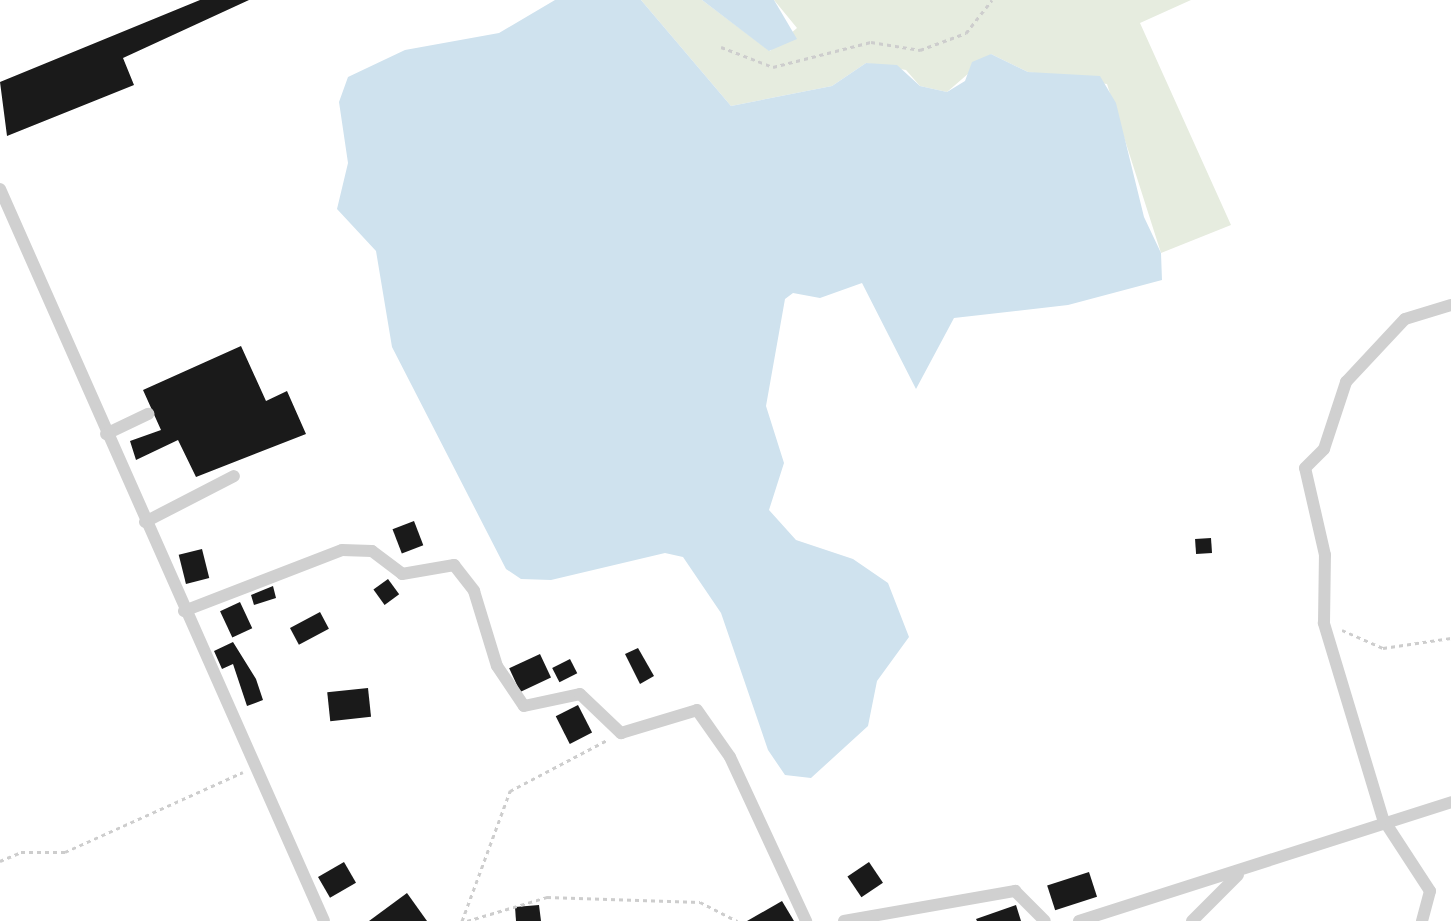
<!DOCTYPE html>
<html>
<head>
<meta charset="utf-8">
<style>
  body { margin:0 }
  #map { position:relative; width:1451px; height:921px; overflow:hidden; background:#fff; font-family:"IBM Plex Sans",sans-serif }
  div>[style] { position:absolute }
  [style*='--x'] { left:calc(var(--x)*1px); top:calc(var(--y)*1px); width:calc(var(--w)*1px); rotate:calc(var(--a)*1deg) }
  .green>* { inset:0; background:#e6ecdf }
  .water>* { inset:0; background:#cfe2ee }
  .building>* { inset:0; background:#1a1a1a; transform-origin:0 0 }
  .path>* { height:3px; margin-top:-1.5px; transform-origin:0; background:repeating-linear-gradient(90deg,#cdcdcd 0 4px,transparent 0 8px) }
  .minor>* { height:12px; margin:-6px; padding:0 6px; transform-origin:6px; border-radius:6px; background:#d0d0d0 }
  span { translate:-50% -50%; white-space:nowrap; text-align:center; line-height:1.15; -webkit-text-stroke:8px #fff; paint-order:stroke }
</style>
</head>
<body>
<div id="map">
  <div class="green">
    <div style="clip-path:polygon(641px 0,702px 0,770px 51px,797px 28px,774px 0,1191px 0,1140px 23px,1231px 225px,1161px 253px,1107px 84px,1028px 72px,991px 54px,947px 92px,920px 86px,906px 70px,866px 63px,832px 86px,731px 106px)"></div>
  </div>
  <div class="water">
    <div style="clip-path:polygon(555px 0,641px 0,731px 106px,832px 86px,866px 63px,897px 65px,920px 86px,947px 92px,965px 81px,972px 62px,991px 54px,1028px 72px,1100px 76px,1116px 103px,1144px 217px,1161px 253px,1162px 280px,1068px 305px,954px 318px,916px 389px,862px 283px,820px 298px,793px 293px,785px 299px,766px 406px,784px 463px,769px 510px,796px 540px,853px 559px,888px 583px,909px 637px,877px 681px,868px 726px,811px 778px,785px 775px,768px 750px,721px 613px,683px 557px,665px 553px,551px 580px,521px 579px,506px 569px,392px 347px,376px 251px,337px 209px,348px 163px,339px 102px,348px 77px,405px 50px,499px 33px)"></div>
    <div style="clip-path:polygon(702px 0,774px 0,797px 39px,769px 51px)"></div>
  </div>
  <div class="building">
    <div style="clip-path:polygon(200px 0,249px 0,123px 58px,134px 85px,7px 136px,0 82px)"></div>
    <div style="clip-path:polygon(241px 346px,266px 401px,287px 391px,306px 434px,196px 477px,178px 440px,136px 460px,130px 441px,161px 430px,143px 390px)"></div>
    <div style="left:414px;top:521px;width:26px;height:23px;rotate:69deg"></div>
    <div style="left:1211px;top:538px;width:15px;height:16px;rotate:86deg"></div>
    <div style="left:202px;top:549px;width:30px;height:24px;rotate:76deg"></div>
    <div style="left:388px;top:579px;width:19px;height:18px;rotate:54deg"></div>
    <div style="clip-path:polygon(273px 586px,276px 598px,254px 605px,251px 595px)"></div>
    <div style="left:240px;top:602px;width:29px;height:22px;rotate:65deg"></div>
    <div style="left:320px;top:612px;width:19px;height:34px;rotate:62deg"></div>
    <div style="clip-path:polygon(233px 642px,256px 679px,263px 700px,247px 706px,233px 664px,222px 669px,214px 651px)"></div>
    <div style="clip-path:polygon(638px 648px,654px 676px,640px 684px,625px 654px)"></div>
    <div style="left:540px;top:654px;width:26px;height:34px;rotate:65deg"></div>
    <div style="left:570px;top:659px;width:16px;height:20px;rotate:63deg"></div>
    <div style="left:368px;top:688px;width:29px;height:41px;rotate:84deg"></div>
    <div style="left:578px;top:705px;width:31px;height:25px;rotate:63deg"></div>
    <div style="left:344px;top:862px;width:24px;height:30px;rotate:60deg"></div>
    <div style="left:869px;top:862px;width:25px;height:26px;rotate:56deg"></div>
    <div style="left:1089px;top:872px;width:26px;height:44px;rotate:72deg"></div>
    <div style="clip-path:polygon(407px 893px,427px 921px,369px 921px)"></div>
    <div style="clip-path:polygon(782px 901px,794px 921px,747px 921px)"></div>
    <div style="clip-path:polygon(539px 905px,541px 921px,516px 921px,515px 907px)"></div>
    <div style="clip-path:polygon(1016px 905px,1021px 921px,977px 921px,976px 919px)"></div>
  </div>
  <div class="path">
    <div style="--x:721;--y:47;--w:56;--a:21"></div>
    <div style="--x:773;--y:67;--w:101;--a:-14.3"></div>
    <div style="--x:871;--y:42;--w:50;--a:9.3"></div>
    <div style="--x:920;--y:50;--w:49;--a:-20.3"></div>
    <div style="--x:966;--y:33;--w:42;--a:-51.8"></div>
    <div style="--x:1342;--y:630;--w:45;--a:23.7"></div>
    <div style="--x:1383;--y:648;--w:69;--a:-8.4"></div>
    <div style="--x:0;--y:861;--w:23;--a:-23"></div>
    <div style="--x:21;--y:852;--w:44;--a:0"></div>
    <div style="--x:65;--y:852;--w:195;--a:-24.2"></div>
    <div style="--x:462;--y:921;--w:139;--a:-69.7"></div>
    <div style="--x:510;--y:791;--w:110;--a:-27.7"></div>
    <div style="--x:467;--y:921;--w:84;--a:-16.7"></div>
    <div style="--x:547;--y:897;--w:153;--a:1.9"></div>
    <div style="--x:700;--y:902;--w:42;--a:27.2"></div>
  </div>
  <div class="minor">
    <div style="--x:0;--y:189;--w:800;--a:66.12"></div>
    <div style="--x:106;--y:434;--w:47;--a:-25.5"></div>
    <div style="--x:145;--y:522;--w:100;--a:-27.3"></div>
    <div style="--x:184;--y:611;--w:169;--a:-21.1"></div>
    <div style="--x:342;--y:550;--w:30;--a:2"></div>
    <div style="--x:372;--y:551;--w:38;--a:37"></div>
    <div style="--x:402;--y:574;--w:53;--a:-9.8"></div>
    <div style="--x:454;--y:565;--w:33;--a:52"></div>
    <div style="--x:474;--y:591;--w:78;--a:73"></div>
    <div style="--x:497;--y:666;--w:48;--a:56"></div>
    <div style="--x:524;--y:706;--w:57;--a:-12.1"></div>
    <div style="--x:580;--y:694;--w:57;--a:43.6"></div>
    <div style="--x:621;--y:733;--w:79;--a:-16.8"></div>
    <div style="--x:697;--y:710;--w:57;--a:54.9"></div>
    <div style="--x:730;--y:757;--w:181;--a:65.1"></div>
    <div style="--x:844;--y:921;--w:174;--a:-10"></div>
    <div style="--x:1015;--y:891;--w:42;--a:45"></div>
    <div style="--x:1079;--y:921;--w:391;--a:-17.7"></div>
    <div style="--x:1192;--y:921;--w:65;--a:-45"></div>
    <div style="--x:1422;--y:921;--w:31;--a:-75"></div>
    <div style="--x:1430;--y:891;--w:86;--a:-123.1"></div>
    <div style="--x:1383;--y:819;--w:205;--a:-106.8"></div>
    <div style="--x:1324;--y:623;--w:68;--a:-89.2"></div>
    <div style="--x:1325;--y:555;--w:89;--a:-102.9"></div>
    <div style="--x:1305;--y:468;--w:27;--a:-45"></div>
    <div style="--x:1324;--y:449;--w:71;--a:-71.8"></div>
    <div style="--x:1346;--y:382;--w:86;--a:-46.9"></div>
    <div style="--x:1405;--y:319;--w:48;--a:-16.9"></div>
  </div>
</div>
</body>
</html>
